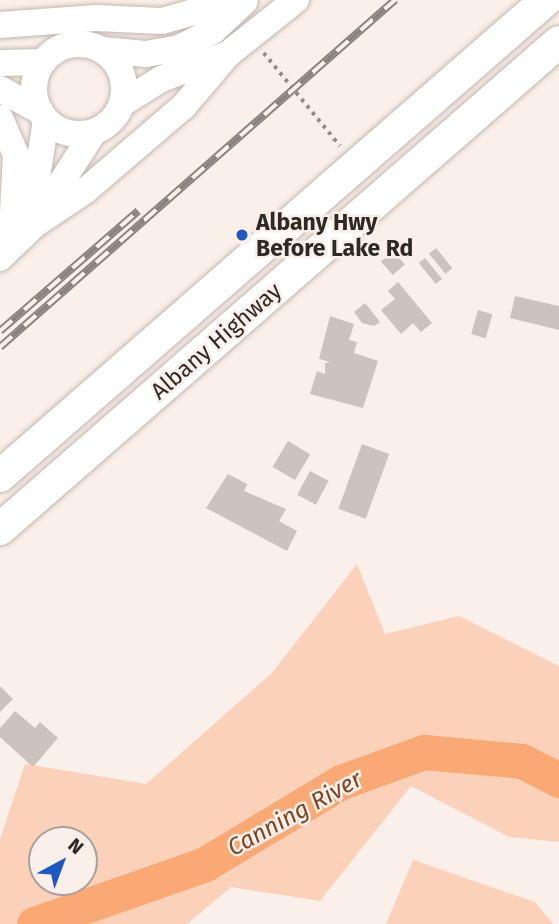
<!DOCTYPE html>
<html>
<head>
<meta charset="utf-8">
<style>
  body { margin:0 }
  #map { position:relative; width:559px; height:924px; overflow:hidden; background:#faefe9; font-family:"Fira Sans",sans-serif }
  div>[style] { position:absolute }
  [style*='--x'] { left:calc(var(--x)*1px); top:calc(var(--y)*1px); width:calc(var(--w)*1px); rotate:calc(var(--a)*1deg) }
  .green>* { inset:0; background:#fbd2b9 }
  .river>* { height:35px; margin:-17.5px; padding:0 17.5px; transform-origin:17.5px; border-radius:17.5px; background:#faa874 }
  .building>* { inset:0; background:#cdc3bd; transform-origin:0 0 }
  .path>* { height:3.5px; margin-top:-1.75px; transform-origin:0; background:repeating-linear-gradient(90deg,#948c88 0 3.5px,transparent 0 8.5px) }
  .roads { filter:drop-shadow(0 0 2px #c2b8b2) drop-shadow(0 0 2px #c2b8b2) }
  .major>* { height:26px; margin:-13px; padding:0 13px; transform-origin:13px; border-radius:13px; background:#fff }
  .major>.ring { margin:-13px; padding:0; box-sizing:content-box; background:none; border:26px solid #fff; border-radius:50% }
  .highway>* { height:32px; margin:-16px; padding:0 16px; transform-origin:16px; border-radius:16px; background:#fff }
  .rail>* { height:8px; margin-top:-4px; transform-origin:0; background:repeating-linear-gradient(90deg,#faefe9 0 16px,#89827e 0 32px); box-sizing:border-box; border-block:2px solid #89827e }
  .dots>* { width:19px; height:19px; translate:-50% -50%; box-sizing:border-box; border:4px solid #faefe9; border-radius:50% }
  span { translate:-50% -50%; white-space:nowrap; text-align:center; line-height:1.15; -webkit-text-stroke:5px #faefe9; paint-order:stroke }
  .poi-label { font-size:23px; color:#2d2927; font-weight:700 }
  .left { translate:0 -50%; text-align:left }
  .street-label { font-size:23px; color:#2d2927 }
  .water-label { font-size:24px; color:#7c4622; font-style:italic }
  .north { position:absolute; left:28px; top:826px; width:70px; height:70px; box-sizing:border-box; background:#faefe9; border:2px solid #a8a09b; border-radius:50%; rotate:41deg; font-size:19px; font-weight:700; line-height:28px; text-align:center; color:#2d2927 }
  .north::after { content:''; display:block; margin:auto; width:24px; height:32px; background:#1c59c5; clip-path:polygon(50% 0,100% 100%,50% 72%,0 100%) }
</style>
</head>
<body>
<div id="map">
  <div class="green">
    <div style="clip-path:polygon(evenodd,357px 564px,385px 634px,459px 616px,559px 666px,559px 842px,509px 837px,411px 786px,320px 901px,231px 887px,187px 924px,0 924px,0 839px,25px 764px,146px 784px,272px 673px,357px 564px,42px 840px,84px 840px,84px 882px,42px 882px,42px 840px)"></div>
    <div style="clip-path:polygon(413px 860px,535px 902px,553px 924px,386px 924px)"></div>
  </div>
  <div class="river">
    <div style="--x:34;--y:924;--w:181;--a:-19.3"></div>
    <div style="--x:205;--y:864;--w:159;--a:-31.1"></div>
    <div style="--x:341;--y:782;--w:88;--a:-19.9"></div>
    <div style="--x:424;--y:752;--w:98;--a:5.2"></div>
    <div style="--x:522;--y:761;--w:42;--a:27.2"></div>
  </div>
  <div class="building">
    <div style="left:436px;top:248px;width:26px;height:9px;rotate:51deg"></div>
    <div style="left:393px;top:251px;width:18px;height:16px;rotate:49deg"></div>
    <div style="left:425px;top:258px;width:27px;height:8px;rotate:51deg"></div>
    <div style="clip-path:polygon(398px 282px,432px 323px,421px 332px,413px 323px,401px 334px,381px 310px,395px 299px,388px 291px)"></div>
    <div style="clip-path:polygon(515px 296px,559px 306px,559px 330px,510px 318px)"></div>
    <div style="clip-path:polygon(365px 303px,380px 322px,374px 326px,362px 323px,354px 312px)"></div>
    <div style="left:478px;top:310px;width:15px;height:25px;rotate:16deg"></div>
    <div style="clip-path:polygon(330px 316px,354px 324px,349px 340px,357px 342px,354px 353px,378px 361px,363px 408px,310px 394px,317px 371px,325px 374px,325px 363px,330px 362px,319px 359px)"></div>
    <div style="left:288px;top:441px;width:26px;height:30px;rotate:31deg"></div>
    <div style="left:362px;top:444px;width:29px;height:69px;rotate:20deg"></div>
    <div style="left:310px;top:471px;width:21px;height:27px;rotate:28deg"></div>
    <div style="clip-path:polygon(228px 474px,247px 484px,244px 491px,286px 509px,279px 521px,297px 531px,287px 551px,206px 508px)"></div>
    <div style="clip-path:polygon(0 686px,13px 699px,0 712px)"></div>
    <div style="clip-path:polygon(15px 711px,35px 728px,40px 722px,58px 738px,33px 767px,0 737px,0 728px)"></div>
  </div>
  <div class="path">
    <div style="--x:264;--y:53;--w:120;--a:50.7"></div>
  </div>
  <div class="roads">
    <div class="major">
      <div style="--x:0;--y:25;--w:96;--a:-4.2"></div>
      <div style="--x:96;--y:18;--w:66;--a:2.6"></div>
      <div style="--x:162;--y:21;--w:77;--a:-15.8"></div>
      <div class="ring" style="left:34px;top:44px;width:64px;height:64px"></div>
      <div style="--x:102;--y:50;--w:44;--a:5.2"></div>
      <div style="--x:146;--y:54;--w:34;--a:-10"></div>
      <div style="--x:179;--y:48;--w:39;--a:-27"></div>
      <div style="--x:214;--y:30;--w:42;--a:-43.1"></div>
      <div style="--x:0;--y:63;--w:43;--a:-1.3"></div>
      <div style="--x:0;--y:89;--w:46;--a:28.8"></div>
      <div style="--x:123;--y:103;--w:45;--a:-32.3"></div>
      <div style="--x:161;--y:79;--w:72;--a:-20.5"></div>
      <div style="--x:228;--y:54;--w:87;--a:-38.5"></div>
      <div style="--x:0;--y:118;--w:40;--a:66.6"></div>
      <div style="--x:16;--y:155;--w:57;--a:93"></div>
      <div style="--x:34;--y:225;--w:63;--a:-33.9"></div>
      <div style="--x:86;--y:190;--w:128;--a:-40.6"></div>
      <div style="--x:183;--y:107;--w:70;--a:-49.7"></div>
      <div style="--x:0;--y:232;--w:40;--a:-50"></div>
      <div style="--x:26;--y:201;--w:25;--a:-64"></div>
      <div style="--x:37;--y:178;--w:59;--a:-81.2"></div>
      <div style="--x:0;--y:258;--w:47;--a:-44.1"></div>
      <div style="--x:34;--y:225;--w:109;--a:-57.3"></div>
    </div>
    <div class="highway">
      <div style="--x:0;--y:476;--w:724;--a:-41.08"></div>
      <div style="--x:0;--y:529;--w:741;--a:-41.06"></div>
    </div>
  </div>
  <div class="rail">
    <div style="--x:0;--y:331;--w:183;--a:-41"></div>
    <div style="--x:0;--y:347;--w:526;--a:-41.3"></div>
  </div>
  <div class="dots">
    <div style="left:242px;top:235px;background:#1c59c5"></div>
  </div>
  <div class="poi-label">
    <span class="left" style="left:256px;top:235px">Albany Hwy<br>Before Lake Rd</span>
  </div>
  <div class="street-label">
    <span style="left:216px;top:341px;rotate:-41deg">Albany Highway</span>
  </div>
  <div class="water-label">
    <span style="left:295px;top:814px;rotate:-29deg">Canning River</span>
  </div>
  <div class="north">N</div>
</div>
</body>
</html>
